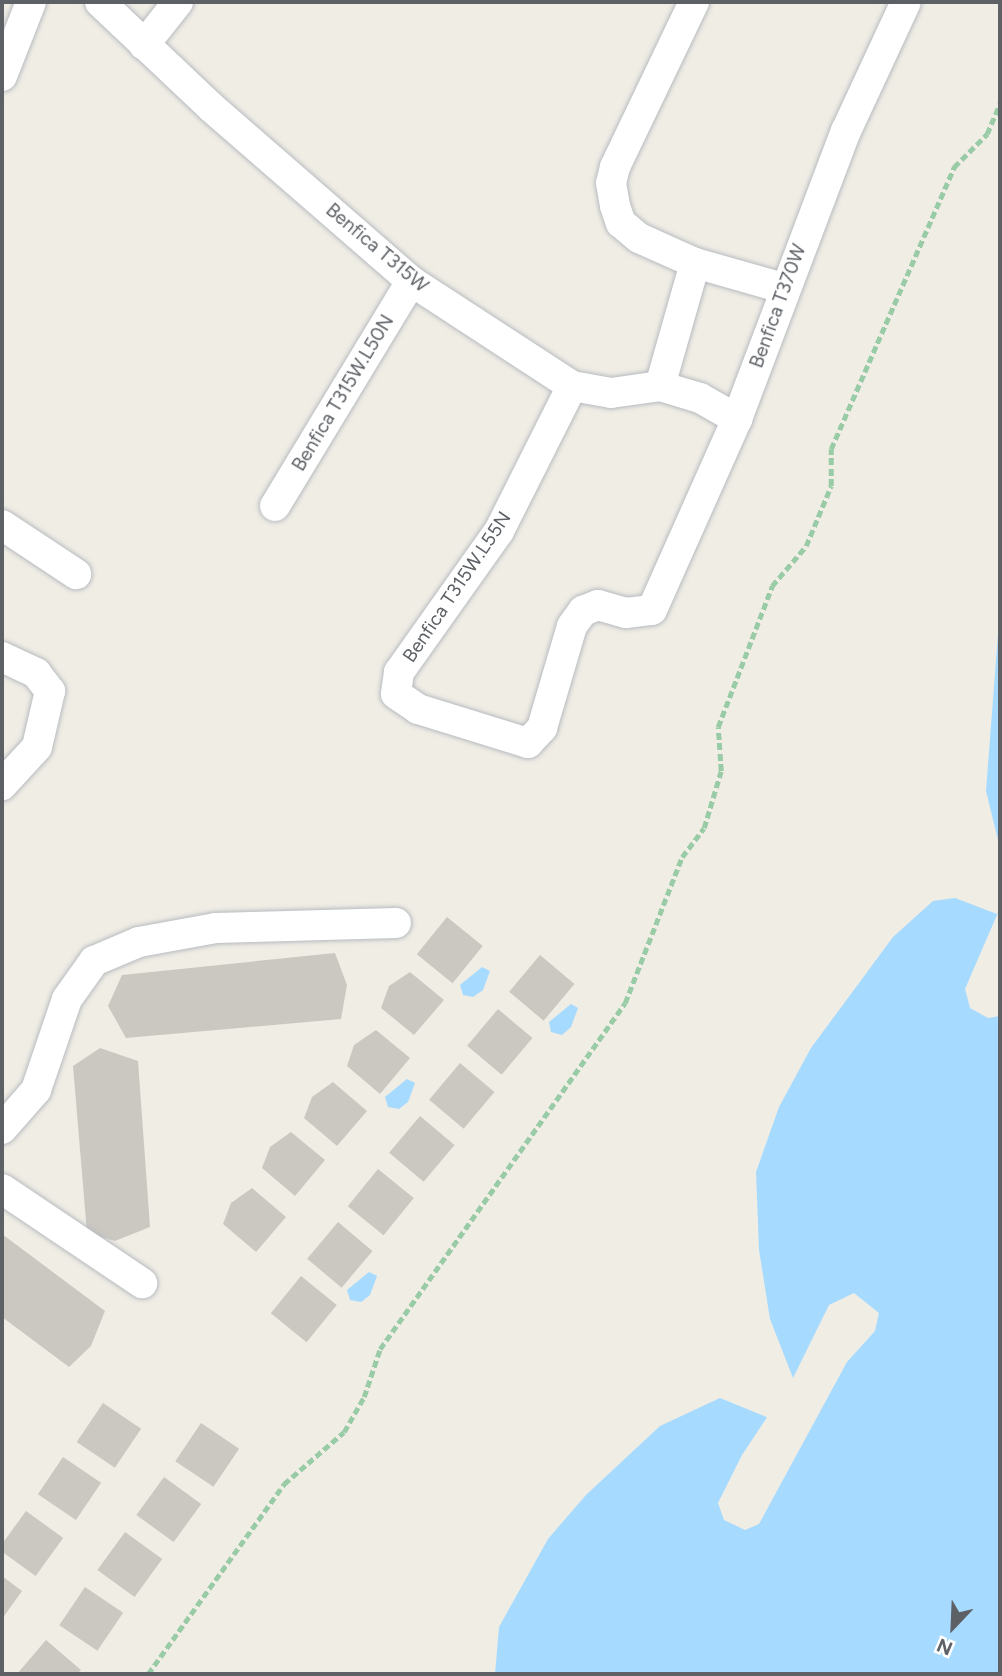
<!DOCTYPE html>
<html>
<head>
<meta charset="utf-8">
<style>
  body { margin:0 }
  #map { position:relative; width:1002px; height:1676px; overflow:hidden; background:#f0ede5; font-family:Figtree,sans-serif }
  div>[style] { position:absolute }
  [style*='--x'] { left:calc(var(--x)*1px); top:calc(var(--y)*1px); width:calc(var(--w)*1px); rotate:calc(var(--a)*1deg) }
  .water>* { inset:0; background:#a6daff }
  .pier>* { inset:0; background:#f0ede5 }
  .building>* { inset:0; background:#cbc8c2; transform-origin:0 0 }
  .path>* { height:4.5px; margin-top:-2.25px; transform-origin:0; background:repeating-linear-gradient(90deg,#98cba6 0 7px,transparent 0 10.5px) }
  .roads { filter:drop-shadow(0 0 2px #b7bbc0) drop-shadow(0 0 2px #b7bbc0) }
  .minor>* { height:30px; margin:-15px; padding:0 15px; transform-origin:15px; border-radius:15px; background:#fff }
  span { translate:-50% -50%; white-space:nowrap; text-align:center; line-height:1.15; -webkit-text-stroke:5px #fff; paint-order:stroke }
  .street-label { font-size:19px; color:#5d6166 }
  .frame { position:absolute; inset:0; border:4px solid #5d6166; pointer-events:none }
  .north { position:absolute; left:918px; top:1592px; width:70px; height:70px; -webkit-text-stroke:5px #fff; paint-order:stroke; rotate:203deg; font-size:19px; font-weight:700; line-height:28px; text-align:center; color:#5d6166 }
  .north::after { content:''; display:block; margin:auto; width:24px; height:32px; background:#5d6166; clip-path:polygon(50% 0,100% 100%,50% 72%,0 100%) }
</style>
</head>
<body>
<div id="map">
  <div class="water">
    <div style="clip-path:polygon(1000px 608px,1000px 848px,986px 791px)"></div>
    <div style="clip-path:polygon(955px 898px,997px 914px,1000px 908px,1000px 1674px,495px 1674px,499px 1627px,548px 1539px,586px 1495px,660px 1426px,720px 1398px,769px 1418px,793px 1378px,770px 1319px,759px 1250px,756px 1172px,779px 1107px,811px 1048px,893px 937px,933px 901px)"></div>
    <div style="clip-path:polygon(482px 967px,490px 971px,483px 990px,473px 997px,463px 995px,460px 985px)"></div>
    <div style="clip-path:polygon(571px 1004px,578px 1008px,571px 1027px,562px 1035px,551px 1032px,549px 1022px)"></div>
    <div style="clip-path:polygon(407px 1079px,415px 1083px,408px 1102px,399px 1109px,388px 1107px,385px 1097px)"></div>
    <div style="clip-path:polygon(369px 1272px,377px 1276px,370px 1295px,361px 1302px,350px 1300px,347px 1290px)"></div>
  </div>
  <div class="pier">
    <div style="clip-path:polygon(1000px 908px,1000px 1016px,988px 1018px,970px 1008px,965px 989px)"></div>
    <div style="clip-path:polygon(854px 1293px,879px 1313px,875px 1331px,847px 1362px,759px 1524px,745px 1530px,724px 1520px,718px 1503px,742px 1455px,793px 1378px,829px 1305px)"></div>
  </div>
  <div class="building">
    <div style="left:447px;top:917px;width:46px;height:48px;rotate:39deg"></div>
    <div style="clip-path:polygon(335px 953px,347px 985px,341px 1019px,126px 1038px,108px 1006px,122px 975px)"></div>
    <div style="left:540px;top:955px;width:45px;height:48px;rotate:40deg"></div>
    <div style="clip-path:polygon(410px 972px,444px 1000px,414px 1035px,381px 1008px,389px 986px)"></div>
    <div style="left:498px;top:1009px;width:45px;height:48px;rotate:40deg"></div>
    <div style="clip-path:polygon(376px 1030px,410px 1058px,380px 1094px,347px 1066px,354px 1045px)"></div>
    <div style="clip-path:polygon(100px 1048px,138px 1061px,150px 1227px,115px 1241px,87px 1233px,73px 1066px)"></div>
    <div style="left:460px;top:1063px;width:45px;height:48px;rotate:40deg"></div>
    <div style="clip-path:polygon(333px 1082px,367px 1111px,337px 1146px,304px 1118px,312px 1097px)"></div>
    <div style="left:420px;top:1116px;width:45px;height:48px;rotate:40deg"></div>
    <div style="clip-path:polygon(291px 1132px,325px 1160px,295px 1196px,262px 1168px,270px 1147px)"></div>
    <div style="left:378px;top:1169px;width:46px;height:48px;rotate:39deg"></div>
    <div style="clip-path:polygon(252px 1188px,286px 1217px,256px 1252px,223px 1224px,231px 1203px)"></div>
    <div style="left:338px;top:1222px;width:45px;height:48px;rotate:40deg"></div>
    <div style="clip-path:polygon(2px 1234px,105px 1311px,91px 1346px,69px 1367px,2px 1317px)"></div>
    <div style="left:301px;top:1276px;width:46px;height:48px;rotate:39deg"></div>
    <div style="left:103px;top:1403px;width:46px;height:47px;rotate:34deg"></div>
    <div style="left:201px;top:1423px;width:46px;height:46px;rotate:34deg"></div>
    <div style="left:63px;top:1457px;width:46px;height:45px;rotate:34deg"></div>
    <div style="left:164px;top:1477px;width:46px;height:47px;rotate:36deg"></div>
    <div style="left:26px;top:1511px;width:46px;height:47px;rotate:36deg"></div>
    <div style="left:125px;top:1532px;width:46px;height:47px;rotate:36deg"></div>
    <div style="clip-path:polygon(2px 1576px,22px 1591px,2px 1619px)"></div>
    <div style="left:85px;top:1587px;width:46px;height:46px;rotate:34deg"></div>
    <div style="clip-path:polygon(46px 1640px,81px 1670px,77px 1674px,17px 1674px)"></div>
  </div>
  <div class="path">
    <div style="--x:148;--y:1674;--w:234;--a:-54.4"></div>
    <div style="--x:284;--y:1484;--w:79;--a:-40.9"></div>
    <div style="--x:344;--y:1432;--w:40;--a:-60.3"></div>
    <div style="--x:364;--y:1397;--w:51;--a:-71.6"></div>
    <div style="--x:380;--y:1349;--w:424;--a:-54.7"></div>
    <div style="--x:625;--y:1003;--w:157;--a:-68.7"></div>
    <div style="--x:682;--y:857;--w:36;--a:-53"></div>
    <div style="--x:704;--y:828;--w:59;--a:-73.4"></div>
    <div style="--x:721;--y:771;--w:44;--a:-93.9"></div>
    <div style="--x:718;--y:727;--w:151;--a:-69"></div>
    <div style="--x:772;--y:586;--w:52;--a:-49.6"></div>
    <div style="--x:806;--y:546;--w:65;--a:-67.4"></div>
    <div style="--x:831;--y:486;--w:37;--a:-90"></div>
    <div style="--x:831;--y:449;--w:308;--a:-66.4"></div>
    <div style="--x:954;--y:167;--w:47;--a:-45"></div>
    <div style="--x:987;--y:134;--w:33;--a:-67"></div>
  </div>
  <div class="roads">
    <div class="minor">
      <div style="--x:100;--y:2;--w:154;--a:43.4"></div>
      <div style="--x:212;--y:108;--w:264;--a:41"></div>
      <div style="--x:411;--y:281;--w:192;--a:33.1"></div>
      <div style="--x:572;--y:386;--w:40;--a:10"></div>
      <div style="--x:611;--y:393;--w:49;--a:-8.1"></div>
      <div style="--x:660;--y:386;--w:42;--a:16.7"></div>
      <div style="--x:700;--y:398;--w:43;--a:29.6"></div>
      <div style="--x:694;--y:2;--w:183;--a:115.6"></div>
      <div style="--x:615;--y:167;--w:16;--a:104"></div>
      <div style="--x:611;--y:183;--w:23;--a:80"></div>
      <div style="--x:615;--y:206;--w:18;--a:71"></div>
      <div style="--x:621;--y:223;--w:23;--a:40"></div>
      <div style="--x:639;--y:238;--w:61;--a:24.1"></div>
      <div style="--x:695;--y:263;--w:91;--a:15.9"></div>
      <div style="--x:144;--y:45;--w:55;--a:-51.7"></div>
      <div style="--x:2;--y:76;--w:79;--a:-68.6"></div>
      <div style="--x:572;--y:386;--w:162;--a:116.7"></div>
      <div style="--x:499;--y:531;--w:173;--a:125.3"></div>
      <div style="--x:399;--y:672;--w:22;--a:98"></div>
      <div style="--x:396;--y:694;--w:27;--a:34"></div>
      <div style="--x:418;--y:709;--w:115;--a:17.2"></div>
      <div style="--x:528;--y:743;--w:21;--a:-47"></div>
      <div style="--x:542;--y:728;--w:106;--a:-73.6"></div>
      <div style="--x:572;--y:626;--w:19;--a:-54"></div>
      <div style="--x:583;--y:611;--w:16;--a:-22"></div>
      <div style="--x:598;--y:605;--w:29;--a:16"></div>
      <div style="--x:626;--y:613;--w:26;--a:-7"></div>
      <div style="--x:652;--y:610;--w:209;--a:-66"></div>
      <div style="--x:737;--y:419;--w:308;--a:-69.3"></div>
      <div style="--x:846;--y:131;--w:142;--a:-65.1"></div>
      <div style="--x:660;--y:386;--w:128;--a:-74.1"></div>
      <div style="--x:275;--y:506;--w:263;--a:-58.8"></div>
      <div style="--x:2;--y:525;--w:89;--a:33.5"></div>
      <div style="--x:2;--y:657;--w:38;--a:25"></div>
      <div style="--x:36;--y:673;--w:23;--a:52"></div>
      <div style="--x:50;--y:691;--w:57;--a:103.1"></div>
      <div style="--x:37;--y:747;--w:52;--a:132.6"></div>
      <div style="--x:2;--y:1129;--w:52;--a:-48.9"></div>
      <div style="--x:36;--y:1090;--w:96;--a:-71.2"></div>
      <div style="--x:67;--y:999;--w:47;--a:-54.6"></div>
      <div style="--x:94;--y:961;--w:49;--a:-22.9"></div>
      <div style="--x:139;--y:942;--w:78;--a:-10.3"></div>
      <div style="--x:216;--y:928;--w:180;--a:-1.6"></div>
      <div style="--x:2;--y:1189;--w:169;--a:33.9"></div>
    </div>
  </div>
  <div class="street-label">
    <span style="left:377px;top:248px;rotate:40deg">Benfica T315W</span>
    <span style="left:778px;top:306px;rotate:-70deg">Benfica T370W</span>
    <span style="left:343px;top:393px;rotate:-59deg">Benfica T315W.L50N</span>
    <span style="left:457px;top:587px;rotate:-56deg">Benfica T315W.L55N</span>
  </div>
  <div class="frame"></div>
  <div class="north">N</div>
</div>
</body>
</html>
